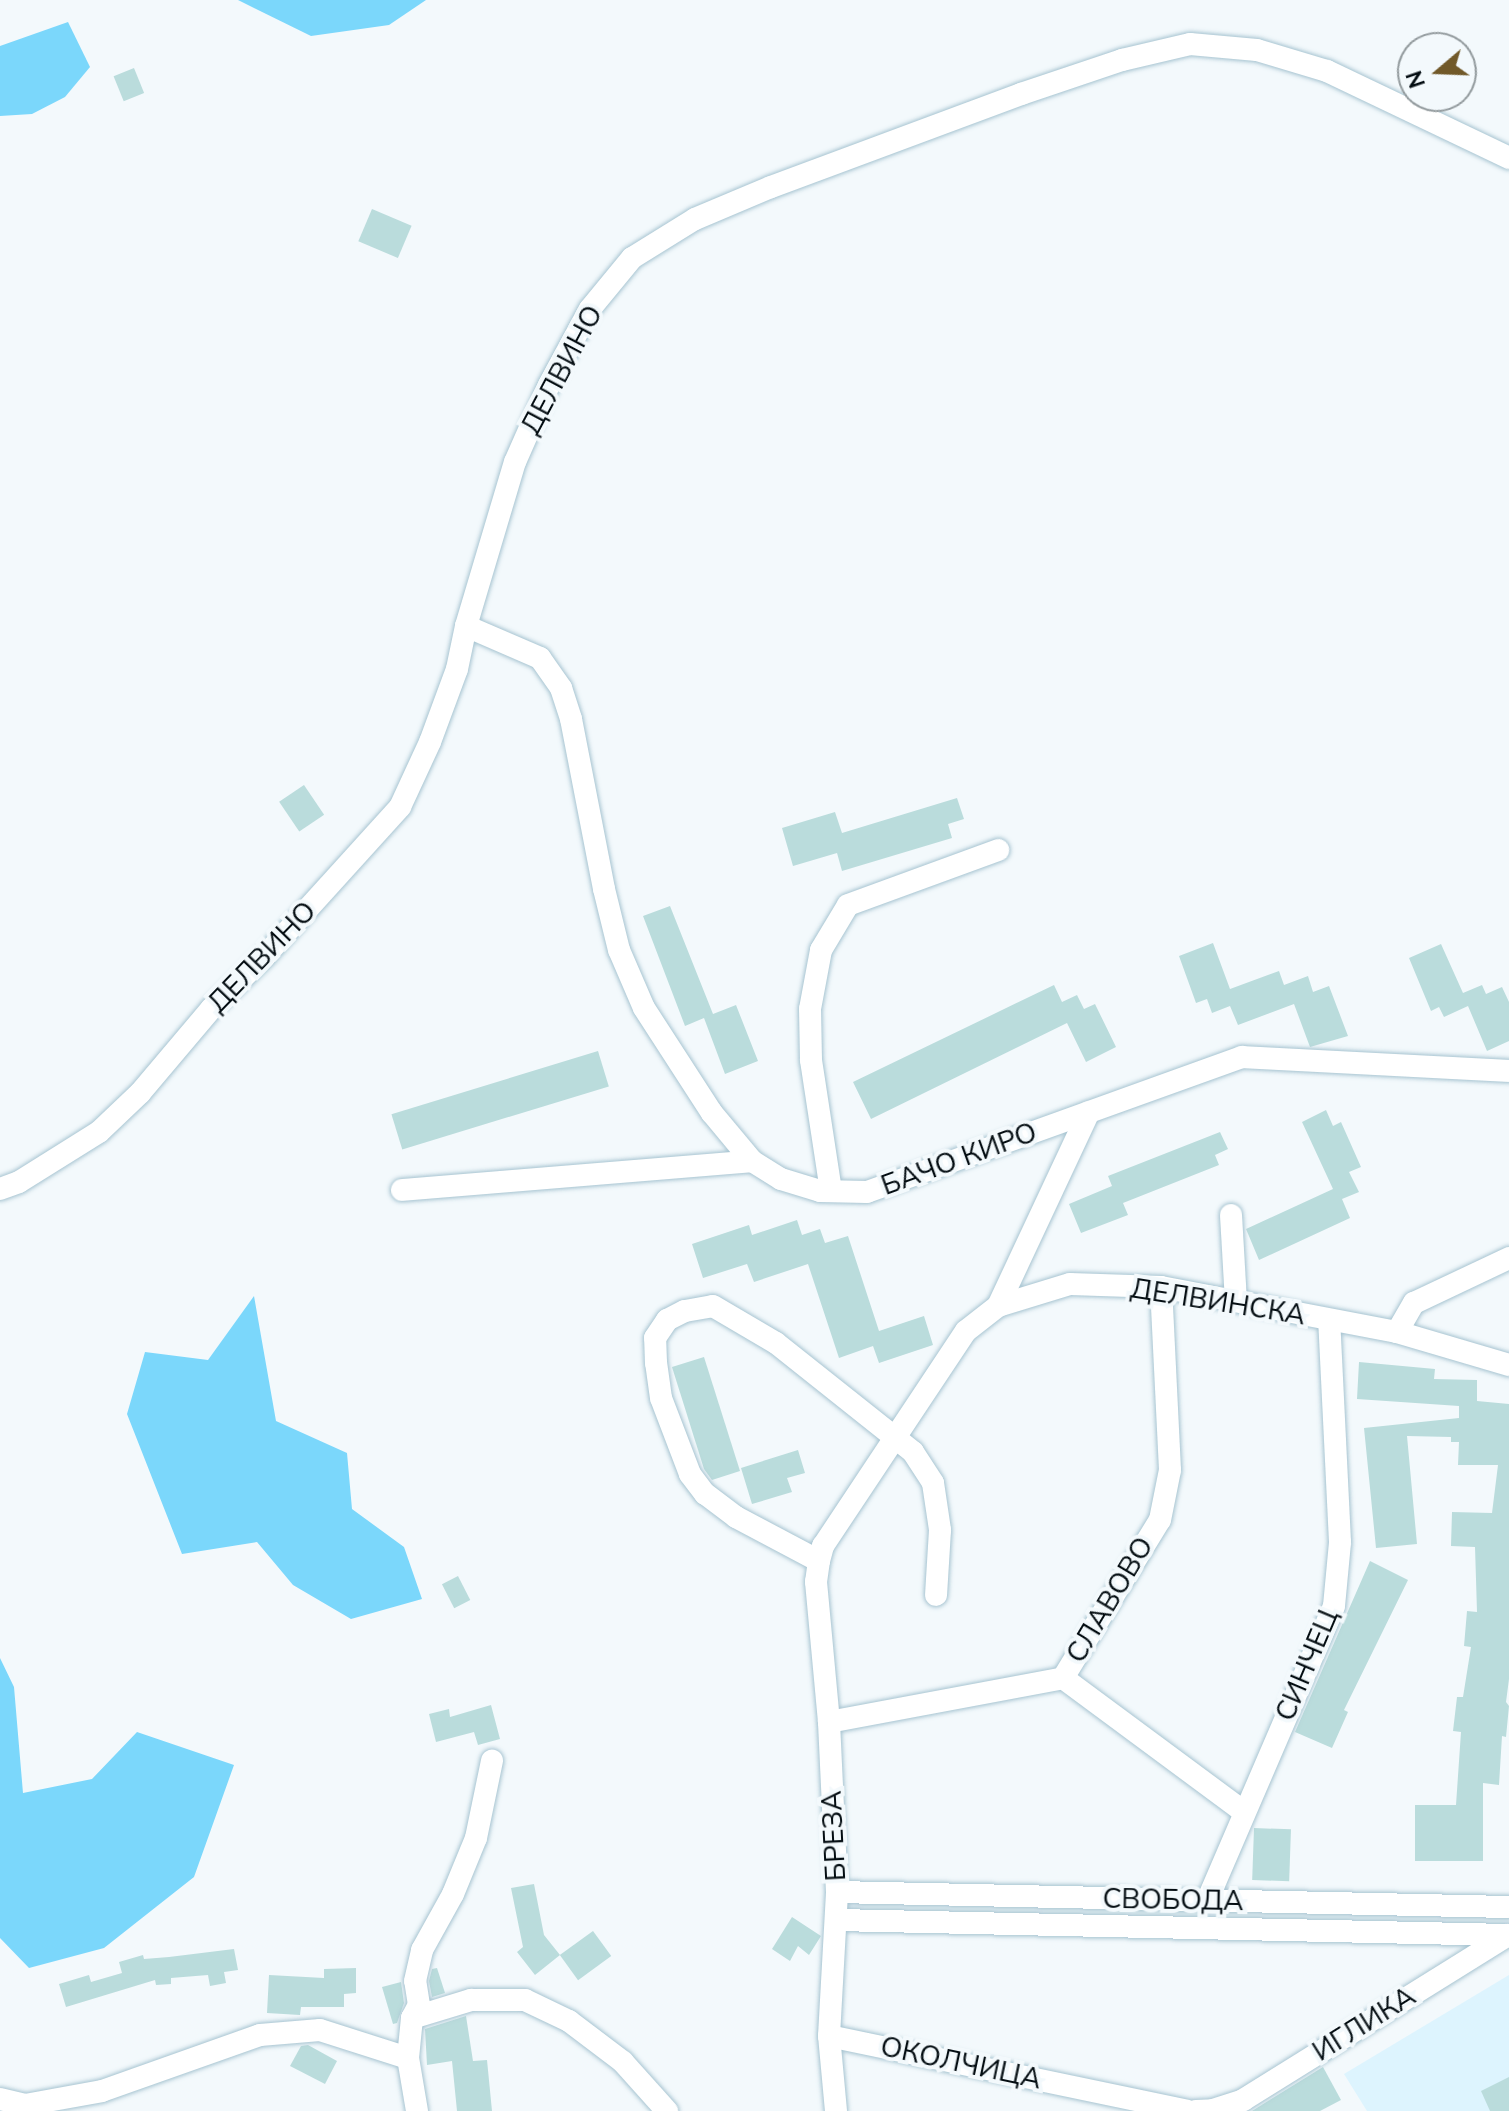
<!DOCTYPE html>
<html>
<head>
<meta charset="utf-8">
<style>
  body { margin:0 }
  #map { position:relative; width:1509px; height:2111px; overflow:hidden; background:#f3f9fc; font-family:"Nunito Sans",sans-serif }
  div>[style] { position:absolute }
  [style*='--x'] { left:calc(var(--x)*1px); top:calc(var(--y)*1px); width:calc(var(--w)*1px); rotate:calc(var(--a)*1deg) }
  .built>* { inset:0; background:#ddf4fe }
  .green>* { inset:0; background:#7bd7fb }
  .building>* { inset:0; background:#badcdc; transform-origin:0 0 }
  .roads { filter:drop-shadow(0 0 2px #a7c4d1) drop-shadow(0 0 2px #a7c4d1) }
  .minor>* { height:22px; margin:-11px; padding:0 11px; transform-origin:11px; border-radius:11px; background:#fff }
  span { translate:-50% -50%; white-space:nowrap; text-align:center; line-height:1.15; -webkit-text-stroke:8px #f3f9fc; paint-order:stroke }
  .street-label { font-size:28px; color:#040d12 }
  .north { position:absolute; left:1397px; top:32px; width:80px; height:80px; box-sizing:border-box; background:#f3f9fc; border:2px solid #939b9e; border-radius:50%; rotate:251deg; font-size:22px; font-weight:700; line-height:32px; text-align:center; color:#040d12 }
  .north::after { content:''; display:block; margin:auto; width:28px; height:36px; background:#715929; clip-path:polygon(50% 0,100% 100%,50% 72%,0 100%) }
</style>
</head>
<body>
<div id="map">
  <div class="built">
    <div style="clip-path:polygon(1509px 1975px,1509px 2111px,1367px 2111px,1344px 2074px)"></div>
  </div>
  <div class="green">
    <div style="clip-path:polygon(238px 0,426px 0,389px 25px,311px 36px)"></div>
    <div style="clip-path:polygon(68px 22px,90px 67px,65px 97px,32px 114px,0 116px,0 46px)"></div>
    <div style="clip-path:polygon(254px 1296px,276px 1421px,347px 1453px,352px 1509px,404px 1547px,422px 1599px,351px 1619px,293px 1585px,257px 1542px,182px 1554px,127px 1414px,145px 1352px,208px 1360px)"></div>
    <div style="clip-path:polygon(0 1658px,14px 1687px,23px 1793px,92px 1779px,137px 1732px,234px 1765px,194px 1877px,104px 1948px,29px 1968px,0 1938px)"></div>
  </div>
  <div class="building">
    <div style="left:134px;top:68px;width:27px;height:22px;rotate:68deg"></div>
    <div style="left:372px;top:209px;width:43px;height:35px;rotate:23deg"></div>
    <div style="left:304px;top:785px;width:36px;height:30px;rotate:56deg"></div>
    <div style="clip-path:polygon(957px 798px,964px 819px,948px 824px,952px 838px,842px 871px,837px 853px,793px 866px,782px 828px,835px 812px,842px 833px)"></div>
    <div style="clip-path:polygon(670px 906px,713px 1014px,736px 1005px,758px 1061px,725px 1074px,704px 1018px,685px 1026px,643px 916px)"></div>
    <div style="clip-path:polygon(1213px 943px,1230px 989px,1279px 971px,1284px 985px,1308px 976px,1313px 992px,1329px 986px,1348px 1036px,1310px 1047px,1294px 1004px,1238px 1025px,1230px 1006px,1212px 1013px,1207px 999px,1196px 1003px,1179px 956px)"></div>
    <div style="clip-path:polygon(1441px 944px,1463px 993px,1482px 985px,1486px 994px,1502px 987px,1509px 1002px,1509px 1041px,1487px 1051px,1468px 1006px,1444px 1017px,1439px 1007px,1431px 1011px,1409px 958px)"></div>
    <div style="clip-path:polygon(1054px 985px,1062px 1002px,1077px 995px,1084px 1009px,1095px 1004px,1116px 1047px,1086px 1062px,1067px 1023px,871px 1119px,853px 1082px)"></div>
    <div style="left:598px;top:1051px;width:37px;height:216px;rotate:73deg"></div>
    <div style="clip-path:polygon(1326px 1110px,1333px 1126px,1341px 1122px,1361px 1167px,1349px 1172px,1359px 1192px,1342px 1199px,1350px 1218px,1259px 1260px,1246px 1229px,1333px 1189px,1302px 1122px)"></div>
    <div style="clip-path:polygon(1220px 1132px,1228px 1149px,1215px 1155px,1219px 1165px,1123px 1203px,1128px 1215px,1081px 1233px,1069px 1204px,1112px 1186px,1108px 1176px)"></div>
    <div style="clip-path:polygon(797px 1220px,802px 1235px,820px 1229px,825px 1243px,848px 1236px,879px 1331px,924px 1316px,933px 1345px,879px 1363px,873px 1346px,839px 1358px,808px 1264px,754px 1282px,747px 1264px,703px 1278px,692px 1244px,749px 1225px,752px 1235px)"></div>
    <div style="clip-path:polygon(704px 1357px,740px 1471px,712px 1480px,704px 1469px,672px 1367px)"></div>
    <div style="clip-path:polygon(1359px 1362px,1435px 1369px,1434px 1379px,1477px 1380px,1477px 1401px,1509px 1404px,1509px 1679px,1506px 1702px,1509px 1706px,1506px 1737px,1502px 1736px,1499px 1785px,1483px 1783px,1483px 1861px,1415px 1861px,1415px 1805px,1456px 1805px,1461px 1732px,1453px 1731px,1457px 1697px,1463px 1697px,1471px 1647px,1464px 1646px,1467px 1611px,1477px 1612px,1475px 1547px,1451px 1546px,1452px 1512px,1492px 1513px,1498px 1465px,1458px 1465px,1459px 1442px,1451px 1442px,1451px 1437px,1407px 1436px,1417px 1544px,1376px 1548px,1364px 1428px,1459px 1418px,1459px 1406px,1357px 1399px)"></div>
    <div style="clip-path:polygon(798px 1450px,805px 1473px,787px 1478px,792px 1492px,752px 1504px,741px 1468px)"></div>
    <div style="clip-path:polygon(1370px 1561px,1408px 1580px,1344px 1710px,1348px 1712px,1332px 1748px,1295px 1732px)"></div>
    <div style="left:458px;top:1576px;width:27px;height:18px;rotate:63deg"></div>
    <div style="clip-path:polygon(491px 1705px,500px 1739px,478px 1745px,474px 1732px,436px 1742px,429px 1714px,449px 1709px,450px 1717px)"></div>
    <div style="left:1254px;top:1828px;width:37px;height:52px;rotate:2deg"></div>
    <div style="clip-path:polygon(534px 1884px,544px 1935px,560px 1955px,535px 1975px,517px 1952px,523px 1947px,511px 1888px)"></div>
    <div style="clip-path:polygon(792px 1917px,821px 1936px,809px 1955px,798px 1946px,790px 1961px,772px 1949px)"></div>
    <div style="left:593px;top:1931px;width:31px;height:41px;rotate:54deg"></div>
    <div style="clip-path:polygon(234px 1949px,238px 1970px,224px 1972px,226px 1983px,210px 1986px,208px 1975px,171px 1978px,171px 1984px,156px 1985px,155px 1980px,66px 2007px,59px 1984px,89px 1975px,91px 1982px,122px 1973px,119px 1962px,143px 1955px,144px 1959px,169px 1957px)"></div>
    <div style="clip-path:polygon(356px 1968px,356px 1993px,344px 1994px,344px 2007px,301px 2007px,300px 2015px,267px 2013px,269px 1975px,324px 1978px,324px 1969px)"></div>
    <div style="clip-path:polygon(437px 1968px,445px 1993px,432px 1997px,429px 1981px,432px 1969px)"></div>
    <div style="clip-path:polygon(401px 1982px,404px 2003px,397px 2023px,393px 2024px,382px 1987px)"></div>
    <div style="clip-path:polygon(466px 2016px,473px 2061px,487px 2060px,492px 2111px,457px 2111px,452px 2061px,427px 2065px,425px 2029px)"></div>
    <div style="clip-path:polygon(308px 2045px,337px 2061px,325px 2084px,290px 2066px,301px 2046px)"></div>
    <div style="clip-path:polygon(1323px 2067px,1341px 2100px,1320px 2111px,1252px 2111px)"></div>
    <div style="clip-path:polygon(1509px 2077px,1509px 2111px,1490px 2111px,1481px 2091px)"></div>
  </div>
  <div class="roads">
    <div class="minor">
      <div style="--x:466;--y:626;--w:81;--a:23.4"></div>
      <div style="--x:540;--y:658;--w:37;--a:55"></div>
      <div style="--x:561;--y:688;--w:33;--a:72"></div>
      <div style="--x:571;--y:719;--w:173;--a:79"></div>
      <div style="--x:604;--y:889;--w:63;--a:76.2"></div>
      <div style="--x:619;--y:950;--w:63;--a:66.7"></div>
      <div style="--x:644;--y:1008;--w:125;--a:57.1"></div>
      <div style="--x:712;--y:1113;--w:62;--a:50.2"></div>
      <div style="--x:752;--y:1161;--w:34;--a:32"></div>
      <div style="--x:781;--y:1179;--w:41;--a:17.1"></div>
      <div style="--x:820;--y:1191;--w:47;--a:1.2"></div>
      <div style="--x:867;--y:1192;--w:399;--a:-19.8"></div>
      <div style="--x:1242;--y:1057;--w:267;--a:3"></div>
      <div style="--x:0;--y:1189;--w:20;--a:-20"></div>
      <div style="--x:19;--y:1182;--w:94;--a:-32"></div>
      <div style="--x:99;--y:1132;--w:57;--a:-43.6"></div>
      <div style="--x:140;--y:1093;--w:110;--a:-49.8"></div>
      <div style="--x:211;--y:1009;--w:76;--a:-44.5"></div>
      <div style="--x:265;--y:956;--w:201;--a:-47.8"></div>
      <div style="--x:400;--y:807;--w:72;--a:-65.2"></div>
      <div style="--x:430;--y:742;--w:78;--a:-69.7"></div>
      <div style="--x:457;--y:669;--w:44;--a:-78.2"></div>
      <div style="--x:466;--y:626;--w:171;--a:-73.4"></div>
      <div style="--x:515;--y:462;--w:84;--a:-66.2"></div>
      <div style="--x:549;--y:385;--w:86;--a:-61.7"></div>
      <div style="--x:590;--y:309;--w:66;--a:-50.5"></div>
      <div style="--x:632;--y:258;--w:74;--a:-31.8"></div>
      <div style="--x:695;--y:219;--w:82;--a:-22.8"></div>
      <div style="--x:771;--y:187;--w:267;--a:-20.4"></div>
      <div style="--x:1021;--y:94;--w:107;--a:-18.6"></div>
      <div style="--x:1122;--y:60;--w:70;--a:-13.2"></div>
      <div style="--x:1190;--y:44;--w:67;--a:5.1"></div>
      <div style="--x:1257;--y:50;--w:73;--a:16.7"></div>
      <div style="--x:1327;--y:71;--w:202;--a:25.5"></div>
      <div style="--x:402;--y:1190;--w:351;--a:-4.7"></div>
      <div style="--x:831;--y:1191;--w:133;--a:-98.7"></div>
      <div style="--x:811;--y:1060;--w:51;--a:-91.1"></div>
      <div style="--x:810;--y:1009;--w:60;--a:-79.4"></div>
      <div style="--x:821;--y:950;--w:52;--a:-59"></div>
      <div style="--x:848;--y:905;--w:160;--a:-20.1"></div>
      <div style="--x:1231;--y:1215;--w:86;--a:86.7"></div>
      <div style="--x:998;--y:1306;--w:214;--a:-64.9"></div>
      <div style="--x:1397;--y:1332;--w:34;--a:-60"></div>
      <div style="--x:1414;--y:1303;--w:105;--a:-25.3"></div>
      <div style="--x:819;--y:1561;--w:94;--a:-152.1"></div>
      <div style="--x:736;--y:1517;--w:39;--a:-143"></div>
      <div style="--x:705;--y:1494;--w:25;--a:-127"></div>
      <div style="--x:690;--y:1474;--w:81;--a:-110.9"></div>
      <div style="--x:661;--y:1398;--w:35;--a:-98"></div>
      <div style="--x:656;--y:1363;--w:25;--a:-92"></div>
      <div style="--x:655;--y:1338;--w:22;--a:-56"></div>
      <div style="--x:667;--y:1320;--w:20;--a:-27"></div>
      <div style="--x:685;--y:1311;--w:28;--a:-10"></div>
      <div style="--x:713;--y:1306;--w:73;--a:30.4"></div>
      <div style="--x:776;--y:1343;--w:175;--a:38.5"></div>
      <div style="--x:913;--y:1452;--w:37;--a:57"></div>
      <div style="--x:933;--y:1483;--w:48;--a:81.5"></div>
      <div style="--x:940;--y:1530;--w:65;--a:93.5"></div>
      <div style="--x:1063;--y:1678;--w:225;--a:36.5"></div>
      <div style="--x:829;--y:1722;--w:238;--a:-10.6"></div>
      <div style="--x:1063;--y:1678;--w:185;--a:-58.5"></div>
      <div style="--x:1160;--y:1520;--w:51;--a:-78.7"></div>
      <div style="--x:1170;--y:1470;--w:183;--a:-92.8"></div>
      <div style="--x:837;--y:1892;--w:672;--a:1.28"></div>
      <div style="--x:1207;--y:1901;--w:321;--a:-66.7"></div>
      <div style="--x:1334;--y:1606;--w:64;--a:-84.6"></div>
      <div style="--x:1340;--y:1542;--w:222;--a:-92.8"></div>
      <div style="--x:837;--y:1920;--w:672;--a:1.28"></div>
      <div style="--x:412;--y:2018;--w:62;--a:-17"></div>
      <div style="--x:471;--y:2000;--w:54;--a:0"></div>
      <div style="--x:525;--y:2000;--w:49;--a:25.5"></div>
      <div style="--x:569;--y:2021;--w:68;--a:37.2"></div>
      <div style="--x:623;--y:2062;--w:66;--a:48.1"></div>
      <div style="--x:829;--y:2036;--w:366;--a:11.8"></div>
      <div style="--x:0;--y:2099;--w:26;--a:13"></div>
      <div style="--x:25;--y:2105;--w:78;--a:-10.3"></div>
      <div style="--x:102;--y:2091;--w:168;--a:-19.5"></div>
      <div style="--x:260;--y:2035;--w:60;--a:-4.8"></div>
      <div style="--x:320;--y:2030;--w:92;--a:17.7"></div>
      <div style="--x:417;--y:2111;--w:54;--a:-99.6"></div>
      <div style="--x:408;--y:2058;--w:40;--a:-84.3"></div>
      <div style="--x:412;--y:2018;--w:15;--a:-62"></div>
      <div style="--x:419;--y:2005;--w:24;--a:-99"></div>
      <div style="--x:415;--y:1981;--w:32;--a:-77"></div>
      <div style="--x:422;--y:1950;--w:64;--a:-61"></div>
      <div style="--x:453;--y:1894;--w:61;--a:-67.7"></div>
      <div style="--x:476;--y:1838;--w:79;--a:-78.3"></div>
      <div style="--x:836;--y:2111;--w:75;--a:-95.3"></div>
      <div style="--x:829;--y:2036;--w:144;--a:-86.8"></div>
      <div style="--x:837;--y:1892;--w:170;--a:-92.7"></div>
      <div style="--x:829;--y:1722;--w:141;--a:-95.3"></div>
      <div style="--x:816;--y:1582;--w:21;--a:-82"></div>
      <div style="--x:819;--y:1561;--w:16;--a:-75"></div>
      <div style="--x:823;--y:1546;--w:258;--a:-56.4"></div>
      <div style="--x:966;--y:1331;--w:41;--a:-38"></div>
      <div style="--x:998;--y:1306;--w:75;--a:-17"></div>
      <div style="--x:1070;--y:1284;--w:91;--a:1.9"></div>
      <div style="--x:1161;--y:1287;--w:240;--a:10.8"></div>
      <div style="--x:1397;--y:1332;--w:117;--a:16.4"></div>
      <div style="--x:1196;--y:2111;--w:17;--a:-3"></div>
      <div style="--x:1213;--y:2110;--w:32;--a:-18"></div>
      <div style="--x:1243;--y:2100;--w:312;--a:-31.9"></div>
    </div>
  </div>
  <div class="street-label">
    <span style="left:562px;top:370px;rotate:-62deg">ДЕЛВИНО</span>
    <span style="left:262px;top:957px;rotate:-46deg">ДЕЛВИНО</span>
    <span style="left:959px;top:1159px;rotate:-20deg">БАЧО КИРО</span>
    <span style="left:1218px;top:1302px;rotate:9deg">ДЕЛВИНСКА</span>
    <span style="left:1110px;top:1600px;rotate:-59deg">СЛАВОВО</span>
    <span style="left:1307px;top:1665px;rotate:-67deg">СИНЧЕЦ</span>
    <span style="left:834px;top:1836px;rotate:-93deg">БРЕЗА</span>
    <span style="left:1173px;top:1900px;rotate:1deg">СВОБОДА</span>
    <span style="left:1364px;top:2024px;rotate:-32deg">ИГЛИКА</span>
    <span style="left:961px;top:2063px;rotate:12deg">ОКОЛЧИЦА</span>
  </div>
  <div class="north">N</div>
</div>
</body>
</html>
